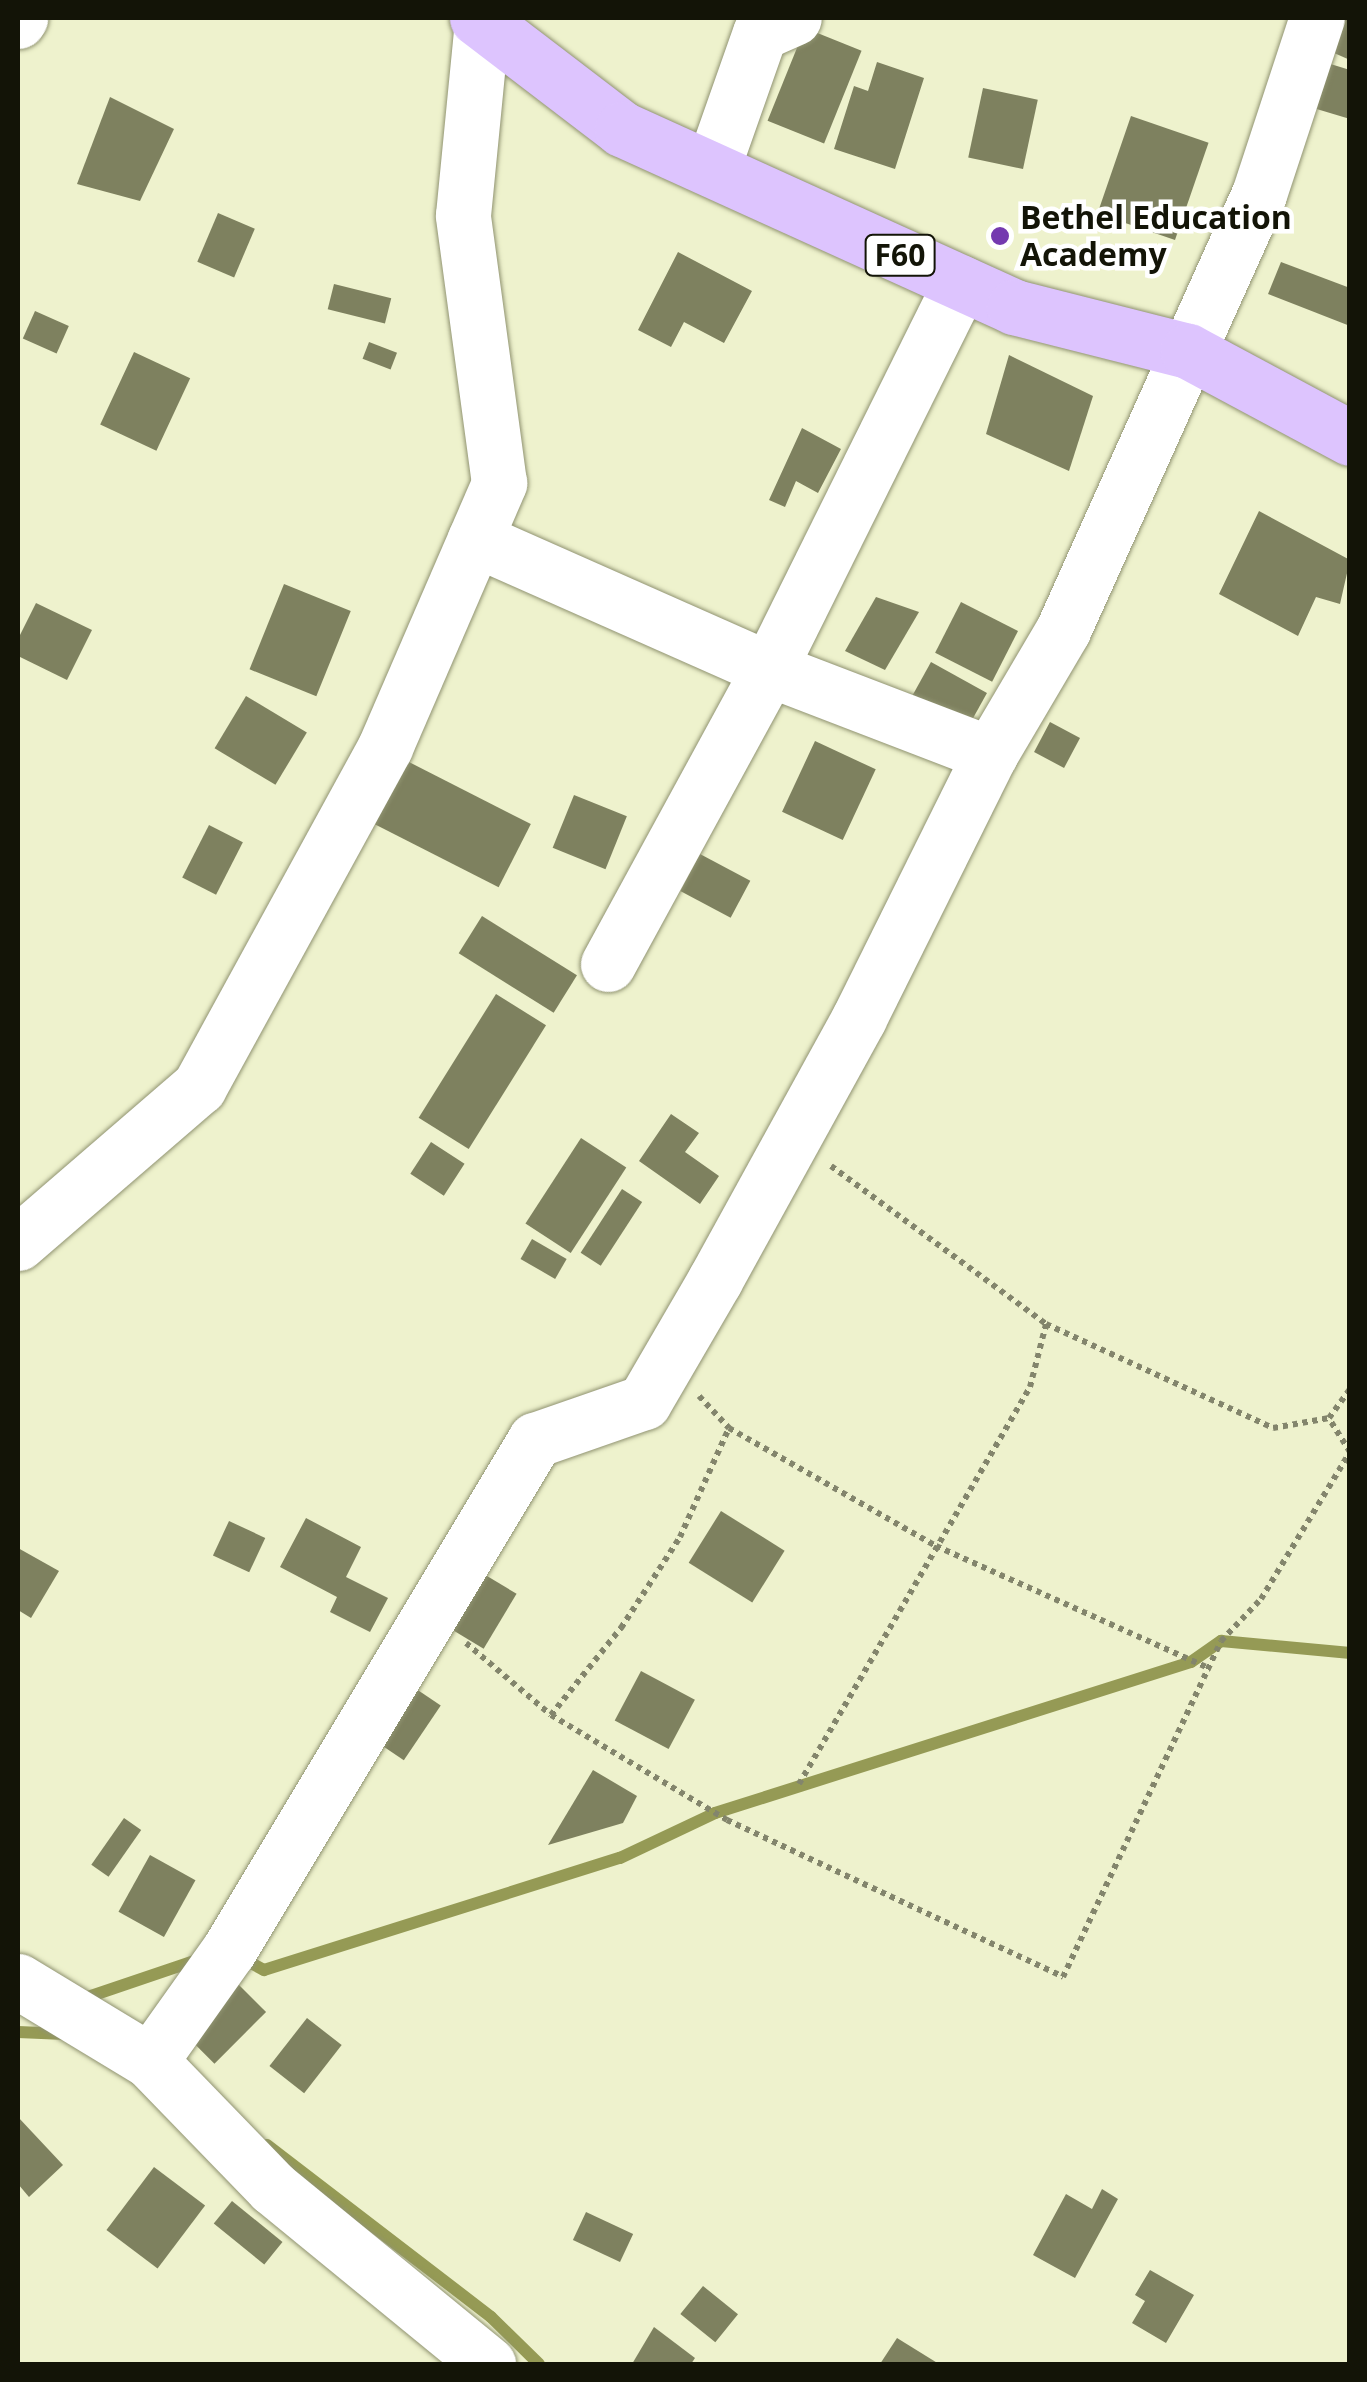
<!DOCTYPE html>
<html>
<head>
<meta charset="utf-8">
<style>
  body { margin:0 }
  #map { position:relative; width:1367px; height:2382px; overflow:hidden; background:#eef2cd; font-family:"Open Sans",sans-serif }
  div>[style] { position:absolute }
  [style*='--x'] { left:calc(var(--x)*1px); top:calc(var(--y)*1px); width:calc(var(--w)*1px); rotate:calc(var(--a)*1deg) }
  .stream>* { height:12px; margin:-6px; padding:0 6px; transform-origin:6px; border-radius:6px; background:#959a55 }
  .building>* { inset:0; background:#7e815f; transform-origin:0 0 }
  .path>* { height:6px; margin-top:-3px; transform-origin:0; background:repeating-linear-gradient(90deg,#83856c 0 5px,transparent 0 10px) }
  .roads { filter:drop-shadow(0 0 2px #909371) drop-shadow(0 0 2px #909371) }
  .minor>* { height:55px; margin:-27.5px; padding:0 27.5px; transform-origin:27.5px; border-radius:27.5px; background:#fff }
  .major>* { height:55px; margin:-27.5px; padding:0 27.5px; transform-origin:27.5px; border-radius:27.5px; background:#ddc4fe }
  .dots>* { width:28px; height:28px; translate:-50% -50%; box-sizing:border-box; border:5px solid #fff; border-radius:50% }
  span { translate:-50% -50%; white-space:nowrap; text-align:center; line-height:1.15; -webkit-text-stroke:9px #fff; paint-order:stroke }
  .shield-label span { padding:2px 8px; background:#fff; border:2px solid; border-radius:8px; -webkit-text-stroke-width:0 }
  .shield-label { font-size:30px; color:#131407; font-weight:700 }
  .poi-label { font-size:32px; color:#131407; font-weight:700 }
  .left { translate:0 -50%; text-align:left }
  .frame { position:absolute; inset:0; border:20px solid #131407; pointer-events:none }
</style>
</head>
<body>
<div id="map">
  <div class="stream">
    <div style="--x:242;--y:1958;--w:25;--a:29"></div>
    <div style="--x:264;--y:1970;--w:373;--a:-17.5"></div>
    <div style="--x:620;--y:1858;--w:105;--a:-25.3"></div>
    <div style="--x:715;--y:1813;--w:499;--a:-17.6"></div>
    <div style="--x:1191;--y:1662;--w:37;--a:-35"></div>
    <div style="--x:1221;--y:1641;--w:130;--a:5.3"></div>
    <div style="--x:82;--y:1999;--w:125;--a:-18.7"></div>
    <div style="--x:18;--y:2032;--w:47;--a:2.4"></div>
    <div style="--x:267;--y:2145;--w:282;--a:37.5"></div>
    <div style="--x:491;--y:2317;--w:67;--a:44.4"></div>
  </div>
  <div class="building">
    <div style="clip-path:polygon(1338px 18px,1350px 18px,1350px 60px,1325px 49px)"></div>
    <div style="left:805px;top:28px;width:61px;height:100px;rotate:22deg"></div>
    <div style="clip-path:polygon(877px 62px,924px 78px,895px 169px,834px 149px,854px 86px,868px 91px)"></div>
    <div style="clip-path:polygon(1324px 62px,1350px 70px,1350px 119px,1310px 107px)"></div>
    <div style="left:983px;top:88px;width:56px;height:71px;rotate:12deg"></div>
    <div style="clip-path:polygon(110px 97px,174px 129px,140px 201px,77px 184px)"></div>
    <div style="left:1131px;top:116px;width:82px;height:103px;rotate:19deg"></div>
    <div style="left:218px;top:213px;width:40px;height:53px;rotate:23deg"></div>
    <div style="clip-path:polygon(678px 252px,752px 291px,724px 343px,684px 322px,671px 347px,638px 330px)"></div>
    <div style="clip-path:polygon(1281px 262px,1350px 288px,1350px 326px,1268px 294px)"></div>
    <div style="left:334px;top:284px;width:59px;height:26px;rotate:14deg"></div>
    <div style="left:35px;top:311px;width:37px;height:30px;rotate:24deg"></div>
    <div style="left:369px;top:342px;width:30px;height:18px;rotate:21deg"></div>
    <div style="left:134px;top:352px;width:62px;height:80px;rotate:25deg"></div>
    <div style="clip-path:polygon(1009px 355px,1093px 396px,1069px 471px,986px 434px)"></div>
    <div style="clip-path:polygon(802px 428px,841px 449px,818px 493px,796px 481px,785px 507px,769px 500px)"></div>
    <div style="clip-path:polygon(1259px 511px,1350px 560px,1340px 604px,1316px 597px,1298px 636px,1219px 594px)"></div>
    <div style="left:284px;top:584px;width:72px;height:92px;rotate:22deg"></div>
    <div style="clip-path:polygon(876px 597px,919px 612px,885px 670px,845px 651px)"></div>
    <div style="left:961px;top:602px;width:64px;height:57px;rotate:27deg"></div>
    <div style="clip-path:polygon(36px 603px,92px 630px,67px 680px,18px 656px,18px 639px)"></div>
    <div style="left:931px;top:662px;width:64px;height:56px;rotate:29deg"></div>
    <div style="left:246px;top:696px;width:71px;height:61px;rotate:31deg"></div>
    <div style="left:1050px;top:722px;width:34px;height:34px;rotate:28deg"></div>
    <div style="left:815px;top:741px;width:67px;height:78px;rotate:25deg"></div>
    <div style="left:407px;top:761px;width:139px;height:71px;rotate:27deg"></div>
    <div style="left:574px;top:795px;width:57px;height:57px;rotate:22deg"></div>
    <div style="left:209px;top:825px;width:38px;height:59px;rotate:27deg"></div>
    <div style="left:700px;top:854px;width:57px;height:42px;rotate:28deg"></div>
    <div style="left:482px;top:916px;width:112px;height:44px;rotate:32deg"></div>
    <div style="left:496px;top:994px;width:59px;height:146px;rotate:32deg"></div>
    <div style="clip-path:polygon(671px 1114px,699px 1133px,685px 1152px,719px 1176px,700px 1204px,639px 1161px)"></div>
    <div style="left:581px;top:1138px;width:54px;height:102px;rotate:33deg"></div>
    <div style="left:431px;top:1142px;width:40px;height:38px;rotate:33deg"></div>
    <div style="left:622px;top:1189px;width:24px;height:76px;rotate:33deg"></div>
    <div style="left:532px;top:1239px;width:40px;height:23px;rotate:30deg"></div>
    <div style="left:721px;top:1511px;width:75px;height:61px;rotate:32deg"></div>
    <div style="clip-path:polygon(306px 1518px,361px 1547px,346px 1577px,388px 1598px,370px 1632px,330px 1612px,337px 1597px,280px 1567px)"></div>
    <div style="left:229px;top:1521px;width:40px;height:38px;rotate:25deg"></div>
    <div style="clip-path:polygon(18px 1548px,59px 1571px,31px 1618px,18px 1610px)"></div>
    <div style="left:472px;top:1567px;width:52px;height:64px;rotate:31deg"></div>
    <div style="left:641px;top:1671px;width:61px;height:56px;rotate:28deg"></div>
    <div style="left:391px;top:1672px;width:60px;height:66px;rotate:34deg"></div>
    <div style="clip-path:polygon(593px 1770px,637px 1796px,623px 1823px,548px 1845px)"></div>
    <div style="left:124px;top:1818px;width:21px;height:57px;rotate:35deg"></div>
    <div style="left:150px;top:1855px;width:52px;height:65px;rotate:29deg"></div>
    <div style="left:230px;top:1976px;width:51px;height:73px;rotate:45deg"></div>
    <div style="left:307px;top:2018px;width:44px;height:61px;rotate:38deg"></div>
    <div style="clip-path:polygon(18px 2117px,63px 2165px,29px 2197px,18px 2184px)"></div>
    <div style="left:154px;top:2167px;width:64px;height:79px;rotate:37deg"></div>
    <div style="clip-path:polygon(1102px 2189px,1118px 2199px,1075px 2278px,1033px 2255px,1066px 2194px,1092px 2209px)"></div>
    <div style="left:232px;top:2201px;width:65px;height:29px;rotate:39deg"></div>
    <div style="left:586px;top:2212px;width:52px;height:31px;rotate:25deg"></div>
    <div style="clip-path:polygon(1150px 2270px,1194px 2295px,1166px 2343px,1132px 2323px,1145px 2301px,1135px 2295px)"></div>
    <div style="left:703px;top:2286px;width:45px;height:36px;rotate:39deg"></div>
    <div style="clip-path:polygon(654px 2327px,695px 2358px,691px 2364px,632px 2364px)"></div>
    <div style="clip-path:polygon(897px 2338px,939px 2364px,880px 2364px)"></div>
  </div>
  <div class="path">
    <div style="--x:831;--y:1166;--w:267;--a:36.3"></div>
    <div style="--x:1046;--y:1324;--w:250;--a:24.6"></div>
    <div style="--x:1273;--y:1428;--w:57;--a:-10.1"></div>
    <div style="--x:699;--y:1396;--w:44;--a:46.8"></div>
    <div style="--x:729;--y:1428;--w:238;--a:29.7"></div>
    <div style="--x:936;--y:1546;--w:301;--a:24.1"></div>
    <div style="--x:466;--y:1643;--w:111;--a:40.3"></div>
    <div style="--x:551;--y:1715;--w:205;--a:30.8"></div>
    <div style="--x:727;--y:1820;--w:371;--a:25"></div>
    <div style="--x:1063;--y:1977;--w:371;--a:-64.8"></div>
    <div style="--x:1221;--y:1641;--w:58;--a:-46.4"></div>
    <div style="--x:1261;--y:1599;--w:172;--a:-58.8"></div>
    <div style="--x:1350;--y:1452;--w:40;--a:-122"></div>
    <div style="--x:1329;--y:1418;--w:36;--a:-54"></div>
    <div style="--x:551;--y:1715;--w:112;--a:-51.2"></div>
    <div style="--x:621;--y:1628;--w:108;--a:-57"></div>
    <div style="--x:680;--y:1537;--w:120;--a:-65.8"></div>
    <div style="--x:799;--y:1784;--w:459;--a:-59.8"></div>
    <div style="--x:1030;--y:1387;--w:65;--a:-75.7"></div>
  </div>
  <div class="roads">
    <div class="minor">
      <div style="--x:18;--y:21;--w:4;--a:-56"></div>
      <div style="--x:712;--y:169;--w:144;--a:-70.6"></div>
      <div style="--x:760;--y:33;--w:37;--a:-24"></div>
      <div style="--x:475;--y:539;--w:321;--a:23.9"></div>
      <div style="--x:769;--y:669;--w:237;--a:21"></div>
      <div style="--x:608;--y:964;--w:336;--a:-61.4"></div>
      <div style="--x:769;--y:669;--w:431;--a:-63.6"></div>
      <div style="--x:18;--y:1243;--w:239;--a:-40.8"></div>
      <div style="--x:199;--y:1087;--w:388;--a:-61.3"></div>
      <div style="--x:385;--y:747;--w:288;--a:-66.6"></div>
      <div style="--x:499;--y:483;--w:270;--a:-97.7"></div>
      <div style="--x:463;--y:215;--w:195;--a:-84.4"></div>
      <div style="--x:18;--y:1981;--w:154;--a:31.2"></div>
      <div style="--x:150;--y:2061;--w:177;--a:45.9"></div>
      <div style="--x:273;--y:2188;--w:278;--a:39.3"></div>
      <div style="--x:150;--y:2061;--w:136;--a:-54.6"></div>
      <div style="--x:229;--y:1950;--w:595;--a:-59.04"></div>
      <div style="--x:535;--y:1440;--w:115;--a:-19.2"></div>
      <div style="--x:644;--y:1402;--w:141;--a:-59.8"></div>
      <div style="--x:715;--y:1280;--w:299;--a:-61.2"></div>
      <div style="--x:859;--y:1018;--w:295;--a:-63.6"></div>
      <div style="--x:990;--y:754;--w:144;--a:-59.5"></div>
      <div style="--x:1063;--y:630;--w:478;--a:-65.8"></div>
      <div style="--x:1259;--y:194;--w:185;--a:-71.8"></div>
    </div>
    <div class="major">
      <div style="--x:477;--y:18;--w:183;--a:37.4"></div>
      <div style="--x:622;--y:129;--w:431;--a:24.4"></div>
      <div style="--x:1014;--y:307;--w:179;--a:14.2"></div>
      <div style="--x:1188;--y:351;--w:184;--a:28.2"></div>
    </div>
  </div>
  <div class="dots">
    <div style="left:1000px;top:236px;background:#7439af"></div>
  </div>
  <div class="shield-label">
    <span style="left:900px;top:255px">F60</span>
  </div>
  <div class="poi-label">
    <span class="left" style="left:1020px;top:236px">Bethel Education<br>Academy</span>
  </div>
  <div class="frame"></div>
</div>
</body>
</html>
